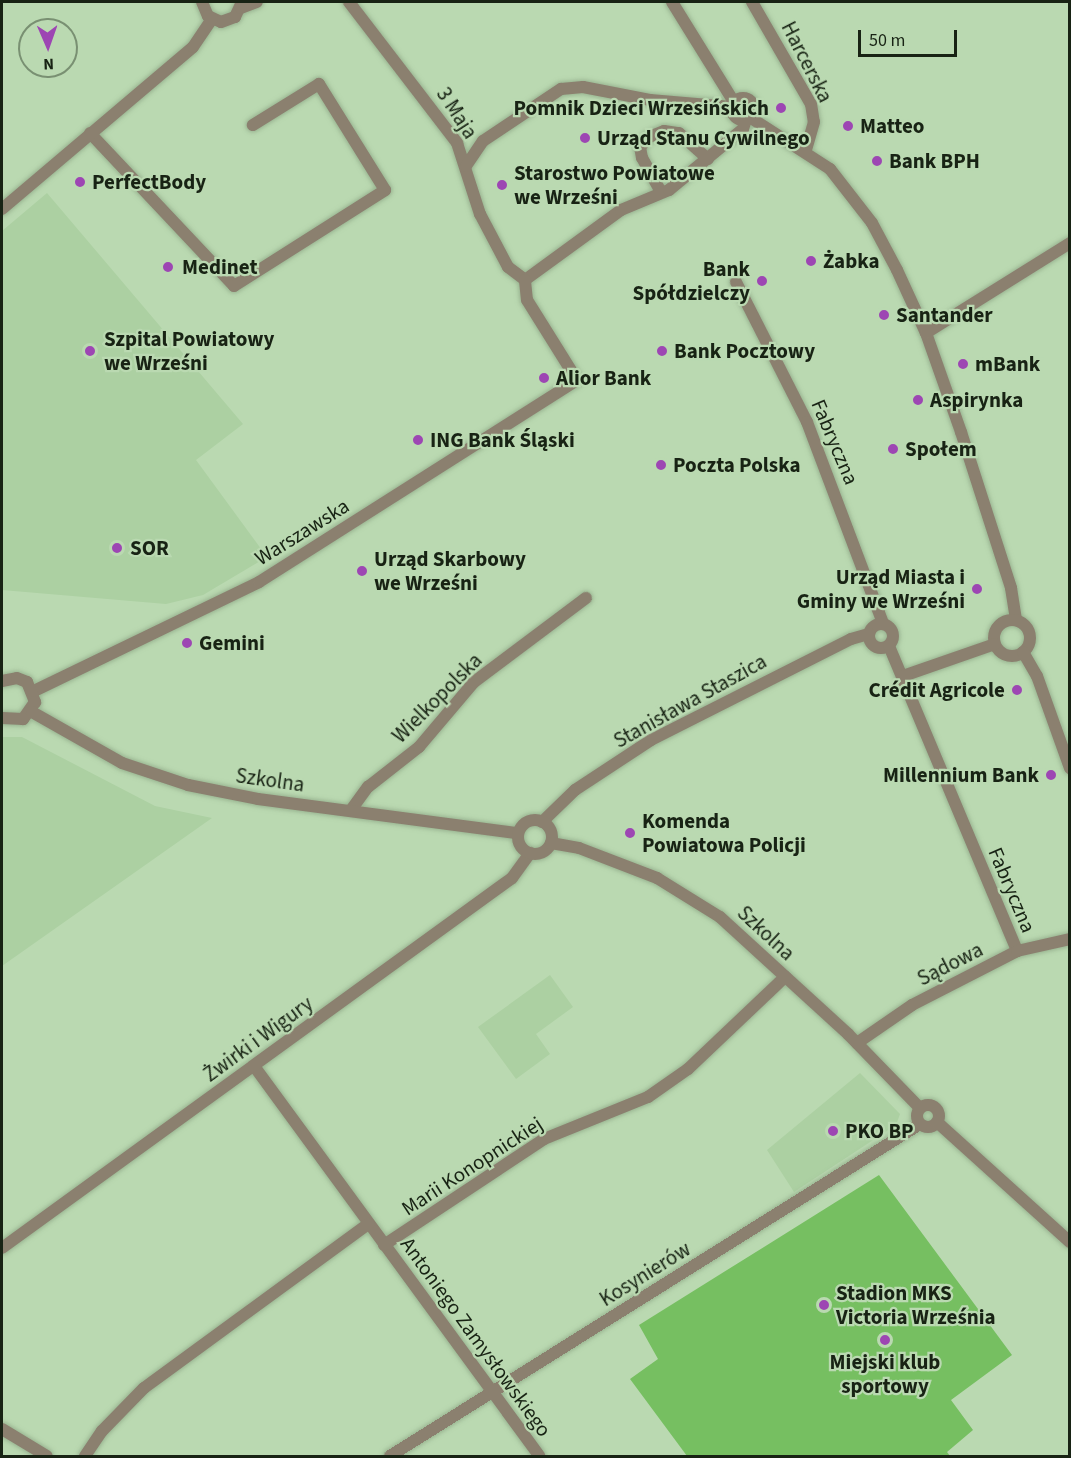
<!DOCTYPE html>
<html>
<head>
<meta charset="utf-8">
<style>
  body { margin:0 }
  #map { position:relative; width:1071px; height:1458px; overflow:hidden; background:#bad9b1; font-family:"Source Sans 3",sans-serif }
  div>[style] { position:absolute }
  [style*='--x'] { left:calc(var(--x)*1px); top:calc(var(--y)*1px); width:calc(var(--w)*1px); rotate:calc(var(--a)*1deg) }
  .built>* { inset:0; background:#acd0a2 }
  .green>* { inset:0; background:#76bf61 }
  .roads { filter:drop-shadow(0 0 2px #9ab592) drop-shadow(0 0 2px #9ab592) }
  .minor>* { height:12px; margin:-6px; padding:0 6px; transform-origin:6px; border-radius:6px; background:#8b806f }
  .minor>.ring { margin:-6px; padding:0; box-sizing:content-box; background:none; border:12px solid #8b806f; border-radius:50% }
  .tertiary>* { height:12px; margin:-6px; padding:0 6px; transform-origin:6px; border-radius:6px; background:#8b806f }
  .tertiary>.ring { margin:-6px; padding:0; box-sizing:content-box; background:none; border:12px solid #8b806f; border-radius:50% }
  .dots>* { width:16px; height:16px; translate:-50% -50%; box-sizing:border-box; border:3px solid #bad9b1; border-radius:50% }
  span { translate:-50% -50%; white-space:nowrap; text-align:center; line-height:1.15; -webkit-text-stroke:4.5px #bad9b1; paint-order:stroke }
  .street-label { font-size:21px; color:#182314 }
  .poi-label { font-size:21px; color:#182314; font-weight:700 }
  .right { translate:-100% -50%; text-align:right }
  .left { translate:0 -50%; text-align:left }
  .frame { position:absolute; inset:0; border:3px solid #182314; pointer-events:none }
  .north { position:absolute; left:18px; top:18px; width:60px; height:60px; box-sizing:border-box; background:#bad9b1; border:2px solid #799072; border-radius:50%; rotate:178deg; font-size:16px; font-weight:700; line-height:24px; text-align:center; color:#182314 }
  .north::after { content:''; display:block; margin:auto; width:21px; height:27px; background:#9d46b3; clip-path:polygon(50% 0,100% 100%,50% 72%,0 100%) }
  .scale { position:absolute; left:858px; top:30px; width:99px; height:27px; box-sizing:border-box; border:3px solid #182314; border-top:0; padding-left:8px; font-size:18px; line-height:21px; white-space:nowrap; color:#182314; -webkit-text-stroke:4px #bad9b1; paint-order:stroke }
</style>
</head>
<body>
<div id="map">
  <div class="built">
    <div style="clip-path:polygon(47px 193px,243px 424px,196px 460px,267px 557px,203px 595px,166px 604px,2px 590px,2px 231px)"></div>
    <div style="clip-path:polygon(2px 737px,22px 737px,155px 806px,212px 818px,2px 966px)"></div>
    <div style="clip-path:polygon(550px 975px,573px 1007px,536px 1034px,550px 1054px,516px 1079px,478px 1027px)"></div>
    <div style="clip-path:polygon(860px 1073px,900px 1114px,896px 1125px,794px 1192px,767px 1150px)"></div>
  </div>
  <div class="green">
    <div style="clip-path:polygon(879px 1175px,1012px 1355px,951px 1400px,973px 1430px,947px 1452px,950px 1456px,687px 1456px,630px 1379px,658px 1359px,639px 1325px)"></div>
  </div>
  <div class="roads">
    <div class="minor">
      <div style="--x:349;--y:2;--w:178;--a:52.5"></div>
      <div style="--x:457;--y:143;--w:75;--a:72.1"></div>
      <div style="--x:480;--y:214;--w:60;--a:62.2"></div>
      <div style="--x:508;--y:267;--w:21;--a:37"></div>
      <div style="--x:672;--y:2;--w:118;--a:58.2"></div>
      <div style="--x:752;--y:2;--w:118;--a:60"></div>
      <div style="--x:811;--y:104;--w:18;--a:81"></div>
      <div style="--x:814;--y:122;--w:29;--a:106"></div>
      <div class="ring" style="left:732px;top:98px;width:10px;height:10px"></div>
      <div style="--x:751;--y:118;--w:94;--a:32.8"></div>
      <div style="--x:830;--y:169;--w:68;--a:52.1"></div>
      <div style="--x:872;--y:223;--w:53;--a:62"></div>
      <div style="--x:897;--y:270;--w:69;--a:65.3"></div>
      <div style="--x:926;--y:333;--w:105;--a:70.5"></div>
      <div style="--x:961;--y:432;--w:164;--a:72.2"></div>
      <div style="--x:1011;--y:588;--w:32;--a:81"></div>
      <div style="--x:90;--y:133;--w:210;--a:46.7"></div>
      <div style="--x:234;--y:286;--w:179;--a:-32.4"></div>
      <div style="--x:385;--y:190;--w:125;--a:-121.9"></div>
      <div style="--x:319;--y:84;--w:78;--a:148.2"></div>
      <div style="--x:466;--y:166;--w:30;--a:-56"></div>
      <div style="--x:483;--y:141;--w:94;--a:-33.7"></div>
      <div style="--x:561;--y:89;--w:22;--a:-5"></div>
      <div style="--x:583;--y:87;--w:68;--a:11"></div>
      <div style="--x:650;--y:100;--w:82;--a:4.9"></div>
      <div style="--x:661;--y:192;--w:39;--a:-119"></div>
      <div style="--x:642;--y:158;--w:11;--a:-100"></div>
      <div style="--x:640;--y:147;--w:13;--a:-48"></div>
      <div style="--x:649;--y:137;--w:16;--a:-22"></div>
      <div style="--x:664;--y:131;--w:15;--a:8"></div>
      <div style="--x:679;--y:133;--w:39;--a:42"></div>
      <div style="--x:525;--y:280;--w:119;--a:-36.1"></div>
      <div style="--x:621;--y:210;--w:52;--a:-22.6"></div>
      <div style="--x:669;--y:190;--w:96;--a:-39.5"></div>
      <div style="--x:743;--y:129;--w:9;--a:-72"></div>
      <div style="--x:736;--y:282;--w:157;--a:63.1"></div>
      <div style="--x:807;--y:422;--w:215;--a:69.3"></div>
      <div style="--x:926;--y:333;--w:170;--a:-32"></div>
      <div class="ring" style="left:994px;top:620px;width:24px;height:24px"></div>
      <div class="ring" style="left:869px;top:624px;width:12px;height:12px"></div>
      <div style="--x:889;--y:646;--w:331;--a:67.2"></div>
      <div style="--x:1023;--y:652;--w:28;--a:60"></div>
      <div style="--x:1037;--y:676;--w:98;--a:70.3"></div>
      <div style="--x:903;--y:676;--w:97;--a:-19.2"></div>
      <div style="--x:34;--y:691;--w:250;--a:-25.8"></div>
      <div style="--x:259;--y:582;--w:377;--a:-32.4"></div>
      <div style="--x:577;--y:380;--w:94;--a:-122"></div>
      <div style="--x:527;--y:300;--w:20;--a:-96"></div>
      <div style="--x:351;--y:810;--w:29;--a:-54"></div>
      <div style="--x:368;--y:787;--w:65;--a:-38.1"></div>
      <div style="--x:419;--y:747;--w:85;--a:-49.8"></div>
      <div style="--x:474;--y:682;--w:140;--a:-36.9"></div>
      <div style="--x:542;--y:822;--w:46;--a:-44.1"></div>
      <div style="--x:575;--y:790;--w:91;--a:-33.3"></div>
      <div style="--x:651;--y:740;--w:224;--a:-26.8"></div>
      <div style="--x:851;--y:639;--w:19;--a:-16"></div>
      <div style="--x:857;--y:1043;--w:67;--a:-34.6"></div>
      <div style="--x:912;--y:1005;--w:118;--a:-27.2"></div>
      <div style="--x:1017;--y:951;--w:54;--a:-12.8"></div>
      <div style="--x:254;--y:1066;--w:483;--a:53.8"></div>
      <div style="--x:384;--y:1245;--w:192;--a:-33.5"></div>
      <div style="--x:544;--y:1139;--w:112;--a:-22"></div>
      <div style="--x:648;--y:1097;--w:49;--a:-35"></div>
      <div style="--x:688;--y:1069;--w:134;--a:-43.5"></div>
      <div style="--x:2;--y:1248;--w:630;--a:-35.96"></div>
      <div style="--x:512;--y:878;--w:31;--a:-54"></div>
      <div style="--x:2;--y:1429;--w:52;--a:31"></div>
      <div style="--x:85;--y:1456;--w:30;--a:-56"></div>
      <div style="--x:102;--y:1431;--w:60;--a:-45.7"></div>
      <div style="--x:144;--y:1388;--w:278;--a:-36.2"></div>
      <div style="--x:390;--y:1456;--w:625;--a:-32.06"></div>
    </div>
    <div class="tertiary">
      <div style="--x:202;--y:2;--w:15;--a:67"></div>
      <div style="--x:208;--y:16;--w:14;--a:25"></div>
      <div style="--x:221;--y:22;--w:15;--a:-20"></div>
      <div style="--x:235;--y:17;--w:17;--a:-65"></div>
      <div style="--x:241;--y:8;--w:17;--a:-21"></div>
      <div style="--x:2;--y:209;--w:250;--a:-40.3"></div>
      <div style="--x:193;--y:47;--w:34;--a:-56"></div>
      <div style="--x:2;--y:681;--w:15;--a:-11"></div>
      <div style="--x:17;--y:678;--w:11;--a:22"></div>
      <div style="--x:27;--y:682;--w:22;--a:68"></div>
      <div style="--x:35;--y:702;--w:21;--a:125"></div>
      <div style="--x:23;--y:719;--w:21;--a:-177"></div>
      <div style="--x:32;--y:712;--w:103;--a:29.5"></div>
      <div style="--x:122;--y:763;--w:70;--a:18.4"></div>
      <div style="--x:188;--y:785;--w:71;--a:11.3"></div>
      <div style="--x:258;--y:799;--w:262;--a:7.5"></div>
      <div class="ring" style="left:518px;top:820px;width:22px;height:22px"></div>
      <div style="--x:551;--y:843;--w:28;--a:10"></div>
      <div style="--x:579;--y:848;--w:84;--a:21"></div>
      <div style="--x:657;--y:878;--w:74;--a:31.8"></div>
      <div style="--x:720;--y:917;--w:173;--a:42.4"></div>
      <div style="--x:848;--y:1034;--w:103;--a:45.8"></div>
      <div class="ring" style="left:917px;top:1105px;width:10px;height:10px"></div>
      <div style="--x:937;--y:1122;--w:179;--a:42.1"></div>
    </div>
  </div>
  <div class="dots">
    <div style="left:781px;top:108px;background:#9d46b3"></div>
    <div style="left:848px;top:126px;background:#9d46b3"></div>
    <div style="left:585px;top:138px;background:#9d46b3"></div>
    <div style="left:877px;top:161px;background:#9d46b3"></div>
    <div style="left:80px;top:182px;background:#9d46b3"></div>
    <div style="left:502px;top:185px;background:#9d46b3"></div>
    <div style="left:811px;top:261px;background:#9d46b3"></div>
    <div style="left:168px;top:267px;background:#9d46b3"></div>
    <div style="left:762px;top:281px;background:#9d46b3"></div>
    <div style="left:884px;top:315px;background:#9d46b3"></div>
    <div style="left:90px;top:351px;background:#9d46b3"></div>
    <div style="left:662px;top:351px;background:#9d46b3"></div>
    <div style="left:963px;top:364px;background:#9d46b3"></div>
    <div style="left:544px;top:378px;background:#9d46b3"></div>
    <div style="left:918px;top:400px;background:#9d46b3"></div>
    <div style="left:418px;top:440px;background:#9d46b3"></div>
    <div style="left:893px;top:449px;background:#9d46b3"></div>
    <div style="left:661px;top:465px;background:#9d46b3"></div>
    <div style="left:117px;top:548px;background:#9d46b3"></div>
    <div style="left:362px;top:571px;background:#9d46b3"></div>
    <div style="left:977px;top:589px;background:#9d46b3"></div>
    <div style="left:187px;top:643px;background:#9d46b3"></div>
    <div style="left:1017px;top:690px;background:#9d46b3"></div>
    <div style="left:1051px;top:775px;background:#9d46b3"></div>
    <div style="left:630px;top:833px;background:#9d46b3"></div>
    <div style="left:833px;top:1131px;background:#9d46b3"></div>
    <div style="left:824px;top:1305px;background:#9d46b3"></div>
    <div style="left:885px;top:1340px;background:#9d46b3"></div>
  </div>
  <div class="street-label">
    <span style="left:807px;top:62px;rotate:63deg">Harcerska</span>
    <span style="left:457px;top:113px;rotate:57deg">3 Maja</span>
    <span style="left:835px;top:442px;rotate:67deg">Fabryczna</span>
    <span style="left:302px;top:532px;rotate:-32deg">Warszawska</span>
    <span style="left:437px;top:698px;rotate:-45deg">Wielkopolska</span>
    <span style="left:690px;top:701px;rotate:-29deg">Stanisława Staszica</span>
    <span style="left:270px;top:780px;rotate:8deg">Szkolna</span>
    <span style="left:1012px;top:890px;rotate:67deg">Fabryczna</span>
    <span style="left:766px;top:933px;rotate:43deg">Szkolna</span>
    <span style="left:950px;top:964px;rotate:-27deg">Sądowa</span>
    <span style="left:258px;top:1039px;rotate:-36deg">Żwirki i Wigury</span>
    <span style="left:472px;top:1166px;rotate:-33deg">Marii Konopnickiej</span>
    <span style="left:645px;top:1274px;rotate:-32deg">Kosynierów</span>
    <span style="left:476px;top:1337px;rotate:54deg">Antoniego Zamysłowskiego</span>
  </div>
  <div class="poi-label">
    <span class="right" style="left:769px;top:108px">Pomnik Dzieci Wrzesińskich</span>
    <span class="left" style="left:860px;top:126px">Matteo</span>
    <span class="left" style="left:597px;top:138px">Urząd Stanu Cywilnego</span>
    <span class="left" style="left:889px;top:161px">Bank BPH</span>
    <span class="left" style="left:514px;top:185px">Starostwo Powiatowe<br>we Wrześni</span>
    <span class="left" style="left:92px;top:182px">PerfectBody</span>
    <span class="left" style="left:823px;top:261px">Żabka</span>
    <span class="left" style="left:182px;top:267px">Medinet</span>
    <span class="right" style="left:750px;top:281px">Bank<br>Spółdzielczy</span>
    <span class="left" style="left:896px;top:315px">Santander</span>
    <span class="left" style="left:104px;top:351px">Szpital Powiatowy<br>we Wrześni</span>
    <span class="left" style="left:674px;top:351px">Bank Pocztowy</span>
    <span class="left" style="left:975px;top:364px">mBank</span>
    <span class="left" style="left:556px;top:378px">Alior Bank</span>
    <span class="left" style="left:930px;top:400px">Aspirynka</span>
    <span class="left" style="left:430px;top:440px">ING Bank Śląski</span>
    <span class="left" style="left:905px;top:449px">Społem</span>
    <span class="left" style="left:673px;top:465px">Poczta Polska</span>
    <span class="left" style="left:130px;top:548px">SOR</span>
    <span class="left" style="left:374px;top:571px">Urząd Skarbowy<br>we Wrześni</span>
    <span class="right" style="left:965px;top:589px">Urząd Miasta i<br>Gminy we Wrześni</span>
    <span class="left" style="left:199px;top:643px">Gemini</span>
    <span class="right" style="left:1005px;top:690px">Crédit Agricole</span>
    <span class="right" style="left:1039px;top:775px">Millennium Bank</span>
    <span class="left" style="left:642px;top:833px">Komenda<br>Powiatowa Policji</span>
    <span class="left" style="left:845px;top:1131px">PKO BP</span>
    <span class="left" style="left:836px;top:1305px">Stadion MKS<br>Victoria Września</span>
    <span style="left:885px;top:1374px">Miejski klub<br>sportowy</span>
  </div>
  <div class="frame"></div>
  <div class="north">N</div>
  <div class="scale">50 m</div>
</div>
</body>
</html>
